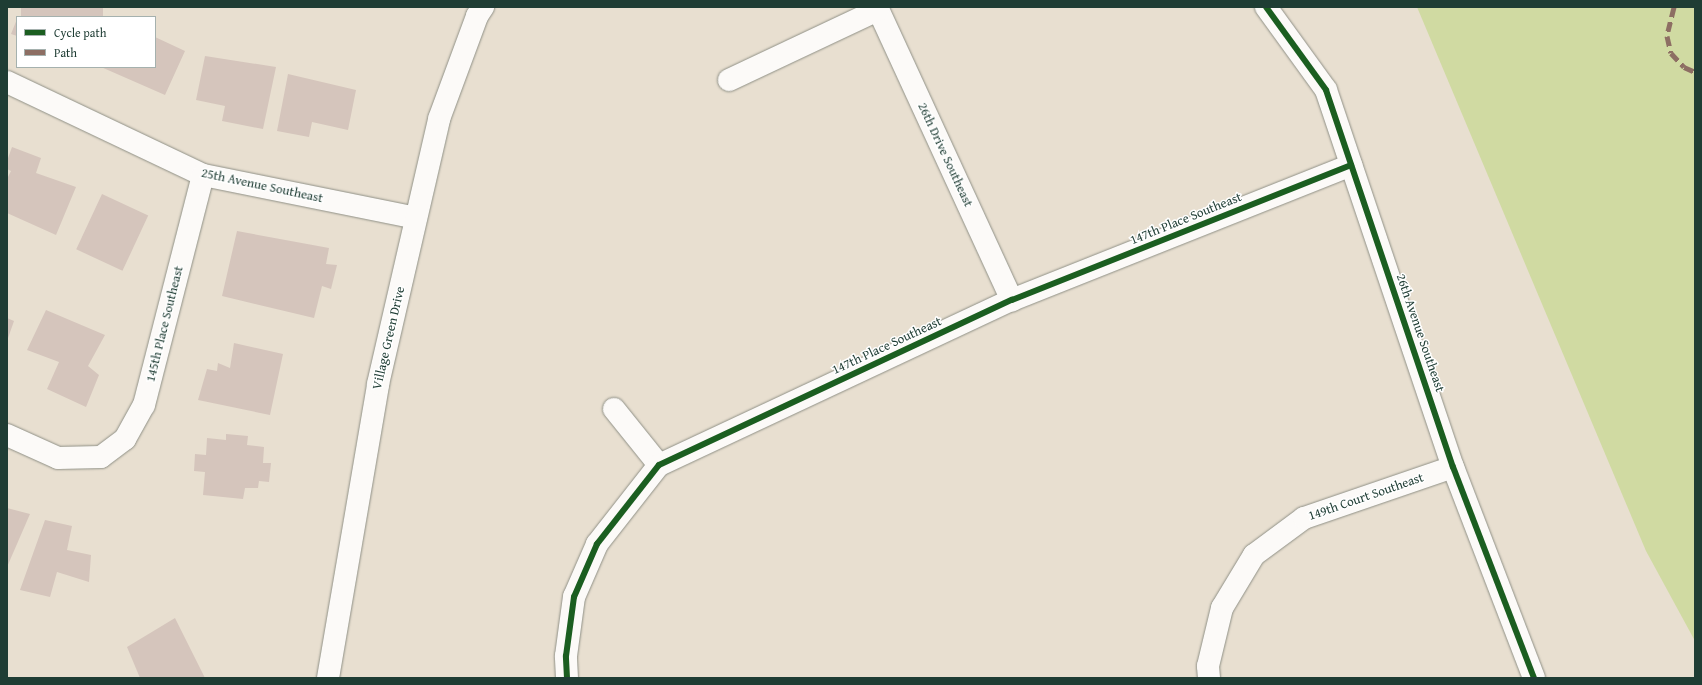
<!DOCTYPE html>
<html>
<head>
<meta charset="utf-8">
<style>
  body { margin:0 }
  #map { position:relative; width:1702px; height:685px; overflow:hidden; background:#e8dfd0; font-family:"Gentium Book Plus",serif }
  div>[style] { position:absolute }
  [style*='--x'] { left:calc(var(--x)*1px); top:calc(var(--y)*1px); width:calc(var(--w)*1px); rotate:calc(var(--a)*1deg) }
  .green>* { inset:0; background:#d0daa2 }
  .building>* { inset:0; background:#d5c5bc; transform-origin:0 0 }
  .roads { filter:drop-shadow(0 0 1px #8f9086) drop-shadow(0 0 1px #8f9086) }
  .minor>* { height:22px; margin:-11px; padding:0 11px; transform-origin:11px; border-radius:11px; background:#fcfaf8 }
  .tertiary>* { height:22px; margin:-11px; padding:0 11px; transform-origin:11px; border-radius:11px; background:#fcfaf8 }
  .quiet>* { height:5px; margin-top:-2.5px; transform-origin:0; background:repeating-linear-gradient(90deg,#8d6e63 0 10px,transparent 0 15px) }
  .cycleway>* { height:6px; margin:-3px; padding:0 3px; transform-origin:3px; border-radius:3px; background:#1b5e20 }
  span { translate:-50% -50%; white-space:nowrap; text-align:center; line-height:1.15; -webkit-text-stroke:3px #fff; paint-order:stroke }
  .street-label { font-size:13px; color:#1f3d34 }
  .frame { position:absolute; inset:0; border:8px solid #1f3d34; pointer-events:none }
  .legend { position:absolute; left:16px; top:16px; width:140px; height:52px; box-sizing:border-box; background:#fff; border:1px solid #a5b1ae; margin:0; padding:5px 7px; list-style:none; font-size:12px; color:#1f3d34 }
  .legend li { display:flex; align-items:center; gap:8px; height:20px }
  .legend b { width:20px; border:1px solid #a5b1ae }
</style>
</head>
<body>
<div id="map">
  <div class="green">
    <div style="clip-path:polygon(1417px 7px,1695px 7px,1695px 641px,1646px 551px)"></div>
  </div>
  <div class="building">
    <div style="left:21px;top:7px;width:82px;height:10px"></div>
    <div style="clip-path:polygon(17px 19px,17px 36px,11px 34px)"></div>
    <div style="clip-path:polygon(155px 37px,185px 51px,165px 95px,101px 67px,155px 67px)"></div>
    <div style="clip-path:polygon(205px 56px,276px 67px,263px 129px,222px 121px,225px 106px,196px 100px)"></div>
    <div style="clip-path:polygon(288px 74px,356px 90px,348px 130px,312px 122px,309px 137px,277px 131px)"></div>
    <div style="clip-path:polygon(12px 147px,41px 158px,36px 173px,76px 187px,56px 235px,7px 213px,7px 179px,11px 171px,7px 169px,7px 161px)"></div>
    <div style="left:102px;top:194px;width:51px;height:61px;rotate:25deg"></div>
    <div style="clip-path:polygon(237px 231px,329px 248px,326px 264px,337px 265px,331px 289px,322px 286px,314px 318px,222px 296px)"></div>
    <div style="clip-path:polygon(46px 310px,105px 335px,88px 366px,99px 375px,86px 407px,47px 389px,59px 362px,27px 350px)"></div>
    <div style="clip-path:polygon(7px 318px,14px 321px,7px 341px)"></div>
    <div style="clip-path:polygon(234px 343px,283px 354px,270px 415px,198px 400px,207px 369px,217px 371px,218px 363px,230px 368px)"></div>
    <div style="clip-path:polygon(226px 434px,248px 436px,247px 445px,264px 447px,263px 463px,271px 463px,269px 482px,259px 481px,258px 488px,245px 488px,243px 499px,203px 495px,205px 472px,194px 471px,195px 454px,206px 455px,207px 438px,226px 440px)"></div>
    <div style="clip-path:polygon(7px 508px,30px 514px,7px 567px)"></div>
    <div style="clip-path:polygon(45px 520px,72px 526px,67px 550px,91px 555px,89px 582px,57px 572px,50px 597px,20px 590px)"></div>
    <div style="clip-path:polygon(175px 618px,205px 678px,140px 678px,127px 647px)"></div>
  </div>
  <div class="roads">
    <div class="minor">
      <div style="--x:877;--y:7;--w:323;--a:65.3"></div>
      <div style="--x:1266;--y:7;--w:102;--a:54.1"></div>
      <div style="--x:1326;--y:90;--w:398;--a:71.4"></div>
      <div style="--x:1453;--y:467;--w:226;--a:69"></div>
      <div style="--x:729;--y:80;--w:165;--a:-25.2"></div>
      <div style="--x:7;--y:82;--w:217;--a:25.4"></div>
      <div style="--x:203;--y:175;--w:217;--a:11.4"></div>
      <div style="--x:614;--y:409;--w:72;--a:51.2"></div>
      <div style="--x:7;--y:435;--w:56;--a:24.3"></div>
      <div style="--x:58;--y:458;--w:43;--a:-1.3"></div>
      <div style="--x:101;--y:457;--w:30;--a:-37"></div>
      <div style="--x:125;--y:439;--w:39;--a:-61"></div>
      <div style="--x:144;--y:405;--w:237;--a:-75.6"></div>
      <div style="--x:567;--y:678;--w:22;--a:-93"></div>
      <div style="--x:566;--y:656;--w:60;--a:-82.3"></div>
      <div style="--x:574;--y:597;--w:58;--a:-66.5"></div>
      <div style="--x:597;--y:544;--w:100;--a:-51.9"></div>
      <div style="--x:659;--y:465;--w:390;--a:-25.1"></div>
      <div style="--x:1012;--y:300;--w:365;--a:-21.7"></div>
      <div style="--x:1209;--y:678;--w:12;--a:-95"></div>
      <div style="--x:1208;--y:666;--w:60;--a:-76.4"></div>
      <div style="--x:1222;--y:608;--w:62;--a:-58.9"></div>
      <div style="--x:1254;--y:555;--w:62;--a:-36.5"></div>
      <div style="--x:1304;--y:518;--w:157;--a:-18.9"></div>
    </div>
    <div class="tertiary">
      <div style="--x:328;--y:678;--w:298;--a:-80.3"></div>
      <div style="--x:378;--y:384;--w:272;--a:-77"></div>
      <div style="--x:439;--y:119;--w:110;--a:-69.7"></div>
      <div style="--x:477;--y:16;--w:11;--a:-56"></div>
    </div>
  </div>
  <div class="quiet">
    <div style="--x:1674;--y:7;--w:30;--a:104"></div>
    <div style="--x:1667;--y:36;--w:17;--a:77"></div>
    <div style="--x:1671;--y:53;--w:19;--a:47"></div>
    <div style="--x:1684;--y:67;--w:12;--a:24"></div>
  </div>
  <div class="cycleway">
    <div style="--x:1266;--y:7;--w:102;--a:54.1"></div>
    <div style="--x:1326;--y:90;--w:398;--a:71.4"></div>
    <div style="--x:1453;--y:467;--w:226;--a:69"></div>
    <div style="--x:567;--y:678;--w:22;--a:-93"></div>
    <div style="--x:566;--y:656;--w:60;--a:-82.3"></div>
    <div style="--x:574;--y:597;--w:58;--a:-66.5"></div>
    <div style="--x:597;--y:544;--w:100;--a:-51.9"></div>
    <div style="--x:659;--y:465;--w:390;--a:-25.1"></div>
    <div style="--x:1012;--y:300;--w:365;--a:-21.7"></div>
  </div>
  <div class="street-label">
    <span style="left:945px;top:155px;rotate:65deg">26th Drive Southeast</span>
    <span style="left:262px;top:186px;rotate:12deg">25th Avenue Southeast</span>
    <span style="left:1186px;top:219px;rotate:-22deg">147th Place Southeast</span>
    <span style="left:165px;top:324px;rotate:-76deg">145th Place Southeast</span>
    <span style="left:1420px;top:333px;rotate:71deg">26th Avenue Southeast</span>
    <span style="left:389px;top:338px;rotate:-77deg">Village Green Drive</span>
    <span style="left:887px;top:346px;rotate:-25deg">147th Place Southeast</span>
    <span style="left:1366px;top:497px;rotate:-19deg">149th Court Southeast</span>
  </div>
  <div class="frame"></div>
  <ul class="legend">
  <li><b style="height:5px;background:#1b5e20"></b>Cycle path</li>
  <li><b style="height:5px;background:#8d6e63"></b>Path</li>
  </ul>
</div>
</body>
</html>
